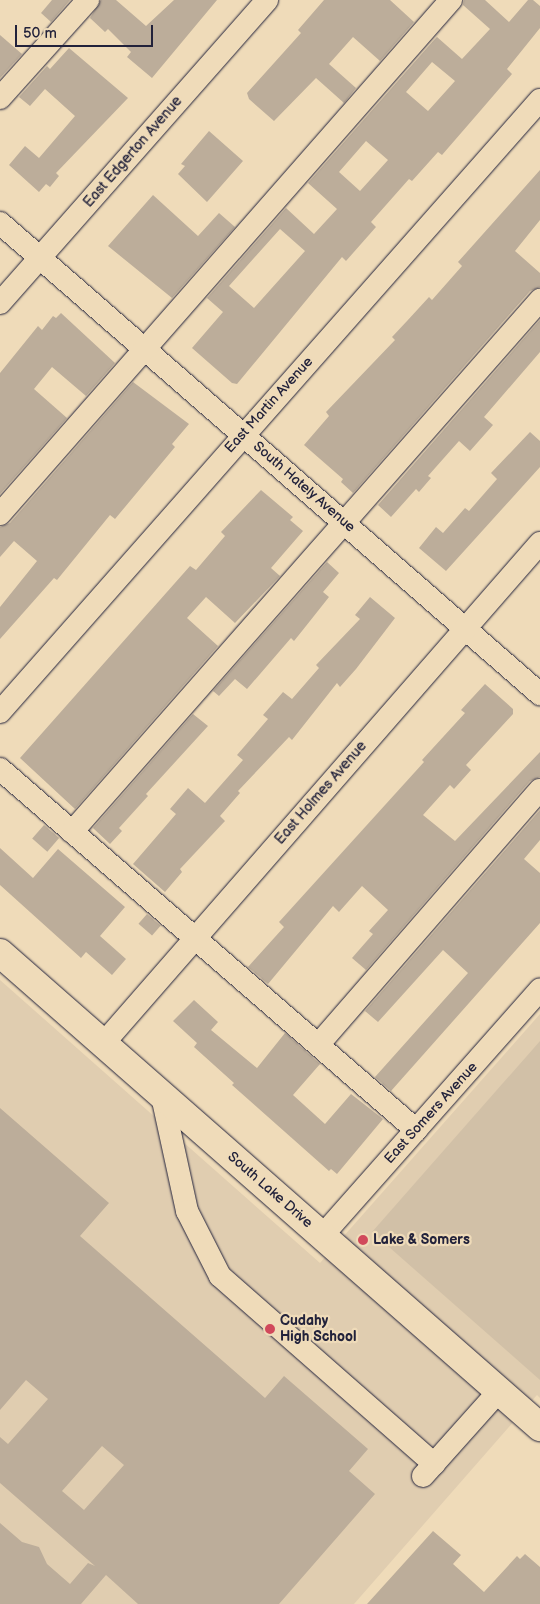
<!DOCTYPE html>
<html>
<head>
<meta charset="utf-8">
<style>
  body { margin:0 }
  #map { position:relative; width:540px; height:1604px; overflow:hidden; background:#efdbb9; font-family:"Balsamiq Sans",sans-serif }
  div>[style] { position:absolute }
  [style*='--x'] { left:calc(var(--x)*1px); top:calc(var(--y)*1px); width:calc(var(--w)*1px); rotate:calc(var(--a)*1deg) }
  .built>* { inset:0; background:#e0cdb0 }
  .green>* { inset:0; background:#d1c0a7 }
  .building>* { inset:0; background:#bcad9a; transform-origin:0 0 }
  .roads { filter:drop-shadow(0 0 1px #22223b) drop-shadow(0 0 1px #22223b) }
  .minor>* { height:22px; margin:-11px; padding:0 11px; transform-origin:11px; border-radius:11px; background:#efdbb9 }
  .major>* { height:28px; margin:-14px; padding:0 14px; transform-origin:14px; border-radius:14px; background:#efdbb9 }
  .dots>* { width:14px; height:14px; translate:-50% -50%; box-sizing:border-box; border:2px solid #efdbb9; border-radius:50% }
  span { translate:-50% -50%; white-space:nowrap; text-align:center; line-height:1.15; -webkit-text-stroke:4.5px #efdbb9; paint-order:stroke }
  .street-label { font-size:14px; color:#22223b }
  .poi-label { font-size:14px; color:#22223b; font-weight:700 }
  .left { translate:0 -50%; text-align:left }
  .scale { position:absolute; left:15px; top:25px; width:138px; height:22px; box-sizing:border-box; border:2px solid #22223b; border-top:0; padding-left:6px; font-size:15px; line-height:18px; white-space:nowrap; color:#22223b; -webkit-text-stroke:4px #efdbb9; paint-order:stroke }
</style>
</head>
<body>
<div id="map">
  <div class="built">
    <div style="clip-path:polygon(0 980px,320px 1263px,540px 1014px,540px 1398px,537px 1395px,354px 1604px,0 1604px)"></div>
  </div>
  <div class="green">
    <div style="clip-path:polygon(540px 1041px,540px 1380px,372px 1232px)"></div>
  </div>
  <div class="building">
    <div style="clip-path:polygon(52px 0,70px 0,51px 22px,41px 13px)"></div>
    <div style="clip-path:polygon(101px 0,116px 0,146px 26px,174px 0,217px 0,152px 78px,127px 57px,131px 52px,108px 29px,105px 32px,90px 18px)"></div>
    <div style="clip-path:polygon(324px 0,390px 0,414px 22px,380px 61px,353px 37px,329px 64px,356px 88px,344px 103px,316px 78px,274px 121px,249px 99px,247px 93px,301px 33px,298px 30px)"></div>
    <div style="clip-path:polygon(evenodd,464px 0,485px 0,509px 22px,528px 0,533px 0,540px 6px,540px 28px,507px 69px,512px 74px,481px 110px,442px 155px,438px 152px,412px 181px,409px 179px,371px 222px,376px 227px,346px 261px,342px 257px,237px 384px,232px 383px,192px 348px,223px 312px,207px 298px,286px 208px,314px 234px,337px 209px,308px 183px,434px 40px,437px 37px,462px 59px,490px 29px,463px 5px,464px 0,432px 62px,455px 81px,428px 111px,406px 92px,432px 62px,464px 0,366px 141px,388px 160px,360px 191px,339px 172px,366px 141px,464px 0,280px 229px,305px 251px,254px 308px,229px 286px,280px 229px)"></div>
    <div style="clip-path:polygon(0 35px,22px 54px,0 78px)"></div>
    <div style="clip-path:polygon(69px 48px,128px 98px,56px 173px,59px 176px,50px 187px,46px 184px,39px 192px,9px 165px,25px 146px,39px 158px,75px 116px,45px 89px,30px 106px,19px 97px,47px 66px,50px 69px)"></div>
    <div style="clip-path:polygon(209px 131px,243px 161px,207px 202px,178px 174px,185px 166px,181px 164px)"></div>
    <div style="clip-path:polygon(540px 170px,540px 220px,515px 251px,540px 273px,540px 287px,530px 291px,353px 493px,341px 482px,343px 479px,304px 445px,329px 416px,326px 412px,395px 340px,392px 337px,407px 321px,429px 297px,432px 300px,462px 266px,458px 262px)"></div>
    <div style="clip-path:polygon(153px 195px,198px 236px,219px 213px,235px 227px,172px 298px,108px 246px)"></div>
    <div style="clip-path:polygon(61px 313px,115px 363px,86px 396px,52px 367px,34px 389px,67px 418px,0 494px,0 373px,38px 326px,42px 330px,53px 316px,56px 318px)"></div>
    <div style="clip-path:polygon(540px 320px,540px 352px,484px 417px,493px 425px,470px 451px,459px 441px,428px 476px,431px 478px,419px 492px,416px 489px,391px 517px,378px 505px)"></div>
    <div style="clip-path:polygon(133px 382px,189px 424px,172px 444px,175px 447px,115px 519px,110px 515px,57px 580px,54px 578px,0 639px,0 607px,37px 561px,14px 541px,0 557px,0 527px,10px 523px)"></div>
    <div style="clip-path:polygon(530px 432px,540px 441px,540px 467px,446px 571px,419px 548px,436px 527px,443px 533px,465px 508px,469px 511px,497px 479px,491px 473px)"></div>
    <div style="clip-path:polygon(261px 490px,293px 517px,290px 520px,303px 531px,271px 568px,280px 576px,235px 623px,206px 597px,187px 618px,218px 646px,75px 809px,20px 758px,190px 566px,196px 570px,225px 536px,221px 532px)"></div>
    <div style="clip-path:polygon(327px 562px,339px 573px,323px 592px,329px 597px,306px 626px,294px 641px,291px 638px,247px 689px,235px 679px,219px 696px,213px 691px)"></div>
    <div style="clip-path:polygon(370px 597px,395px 618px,356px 669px,340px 687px,337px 683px,292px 740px,289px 737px,238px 791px,240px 793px,220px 816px,225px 821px,180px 869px,182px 872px,165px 892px,133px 864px,176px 814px,170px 809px,188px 788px,205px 803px,243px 760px,237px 755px,268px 719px,263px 715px,283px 692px,292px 699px,319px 668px,316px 665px,360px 619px,355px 615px)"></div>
    <div style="clip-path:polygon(485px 684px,513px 709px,513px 714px,466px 765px,471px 770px,454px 789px,450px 785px,423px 815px,455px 841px,540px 752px,540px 777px,530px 781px,366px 970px,352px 958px,373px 934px,369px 931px,388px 910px,362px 886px,339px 912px,333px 906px,268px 984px,248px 967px,284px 927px,279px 922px,424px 762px,422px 760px,465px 713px,461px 710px)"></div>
    <div style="clip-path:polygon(193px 714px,208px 726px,146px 794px,148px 796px,119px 828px,122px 831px,110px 844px,93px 828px)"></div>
    <div style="clip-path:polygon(540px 810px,540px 840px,524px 859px,540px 873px,540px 923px,391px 1091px,375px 1077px,468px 973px,443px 950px,378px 1022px,365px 1011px)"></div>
    <div style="left:44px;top:825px;width:20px;height:18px;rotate:41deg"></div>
    <div style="clip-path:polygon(0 848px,33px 878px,58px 849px,125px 907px,100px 936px,126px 959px,112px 975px,86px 952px,81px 958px,0 885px)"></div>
    <div style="left:147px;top:914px;width:18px;height:13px;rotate:41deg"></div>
    <div style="clip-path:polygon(194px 1000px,218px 1022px,211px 1030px,257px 1068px,285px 1033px,320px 1064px,293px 1095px,325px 1124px,351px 1094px,383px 1119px,337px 1174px,331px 1169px,329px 1171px,232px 1085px,234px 1083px,194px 1047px,197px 1043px,173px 1021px)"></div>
    <div style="clip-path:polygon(evenodd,0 1108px,109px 1203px,80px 1236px,265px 1398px,284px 1376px,368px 1449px,349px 1471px,375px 1494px,279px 1604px,138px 1604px,106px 1575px,81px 1604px,0 1604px,0 1523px,22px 1542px,39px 1547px,47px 1564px,70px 1584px,88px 1563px,95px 1566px,0 1483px,0 1437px,8px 1444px,48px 1399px,26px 1380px,0 1410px,0 1108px,102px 1446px,124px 1465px,84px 1510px,62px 1491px,102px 1446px)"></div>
    <div style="clip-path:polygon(433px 1531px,461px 1555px,453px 1564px,484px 1592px,517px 1556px,520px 1559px,525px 1554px,540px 1567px,540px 1604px,367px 1604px)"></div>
  </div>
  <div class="roads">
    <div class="minor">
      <div style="--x:0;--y:98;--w:132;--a:-48.1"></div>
      <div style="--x:0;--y:223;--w:717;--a:41.1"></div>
      <div style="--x:0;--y:303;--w:404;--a:-48.6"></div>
      <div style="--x:0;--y:514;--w:684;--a:-48.74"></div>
      <div style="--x:0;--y:712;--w:816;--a:-48.58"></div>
      <div style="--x:0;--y:769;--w:551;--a:40.95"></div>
      <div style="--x:72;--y:832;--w:709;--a:-48.66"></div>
      <div style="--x:103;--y:1044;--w:665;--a:-48.9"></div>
      <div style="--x:318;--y:1045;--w:338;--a:-49"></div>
      <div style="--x:162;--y:1096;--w:118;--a:77.7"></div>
      <div style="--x:187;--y:1211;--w:73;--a:63.1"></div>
      <div style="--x:220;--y:1276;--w:285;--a:41.3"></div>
      <div style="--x:322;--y:1236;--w:329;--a:-48.5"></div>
      <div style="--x:423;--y:1476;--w:114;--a:-48.2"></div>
    </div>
    <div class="major">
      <div style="--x:0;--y:953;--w:719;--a:41.28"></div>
    </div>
  </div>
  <div class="dots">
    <div style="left:363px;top:1240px;background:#d1495b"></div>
    <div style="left:270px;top:1329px;background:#d1495b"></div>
  </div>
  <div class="street-label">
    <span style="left:133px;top:152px;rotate:-49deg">East Edgerton Avenue</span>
    <span style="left:269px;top:405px;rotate:-48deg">East Martin Avenue</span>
    <span style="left:304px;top:487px;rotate:41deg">South Hately Avenue</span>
    <span style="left:321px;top:793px;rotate:-49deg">East Holmes Avenue</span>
    <span style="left:431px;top:1113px;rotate:-48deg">East Somers Avenue</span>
    <span style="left:270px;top:1190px;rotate:41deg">South Lake Drive</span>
  </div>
  <div class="poi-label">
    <span class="left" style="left:373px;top:1240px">Lake &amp; Somers</span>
    <span class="left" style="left:280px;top:1329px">Cudahy<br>High School</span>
  </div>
  <div class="scale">50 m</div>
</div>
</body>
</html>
